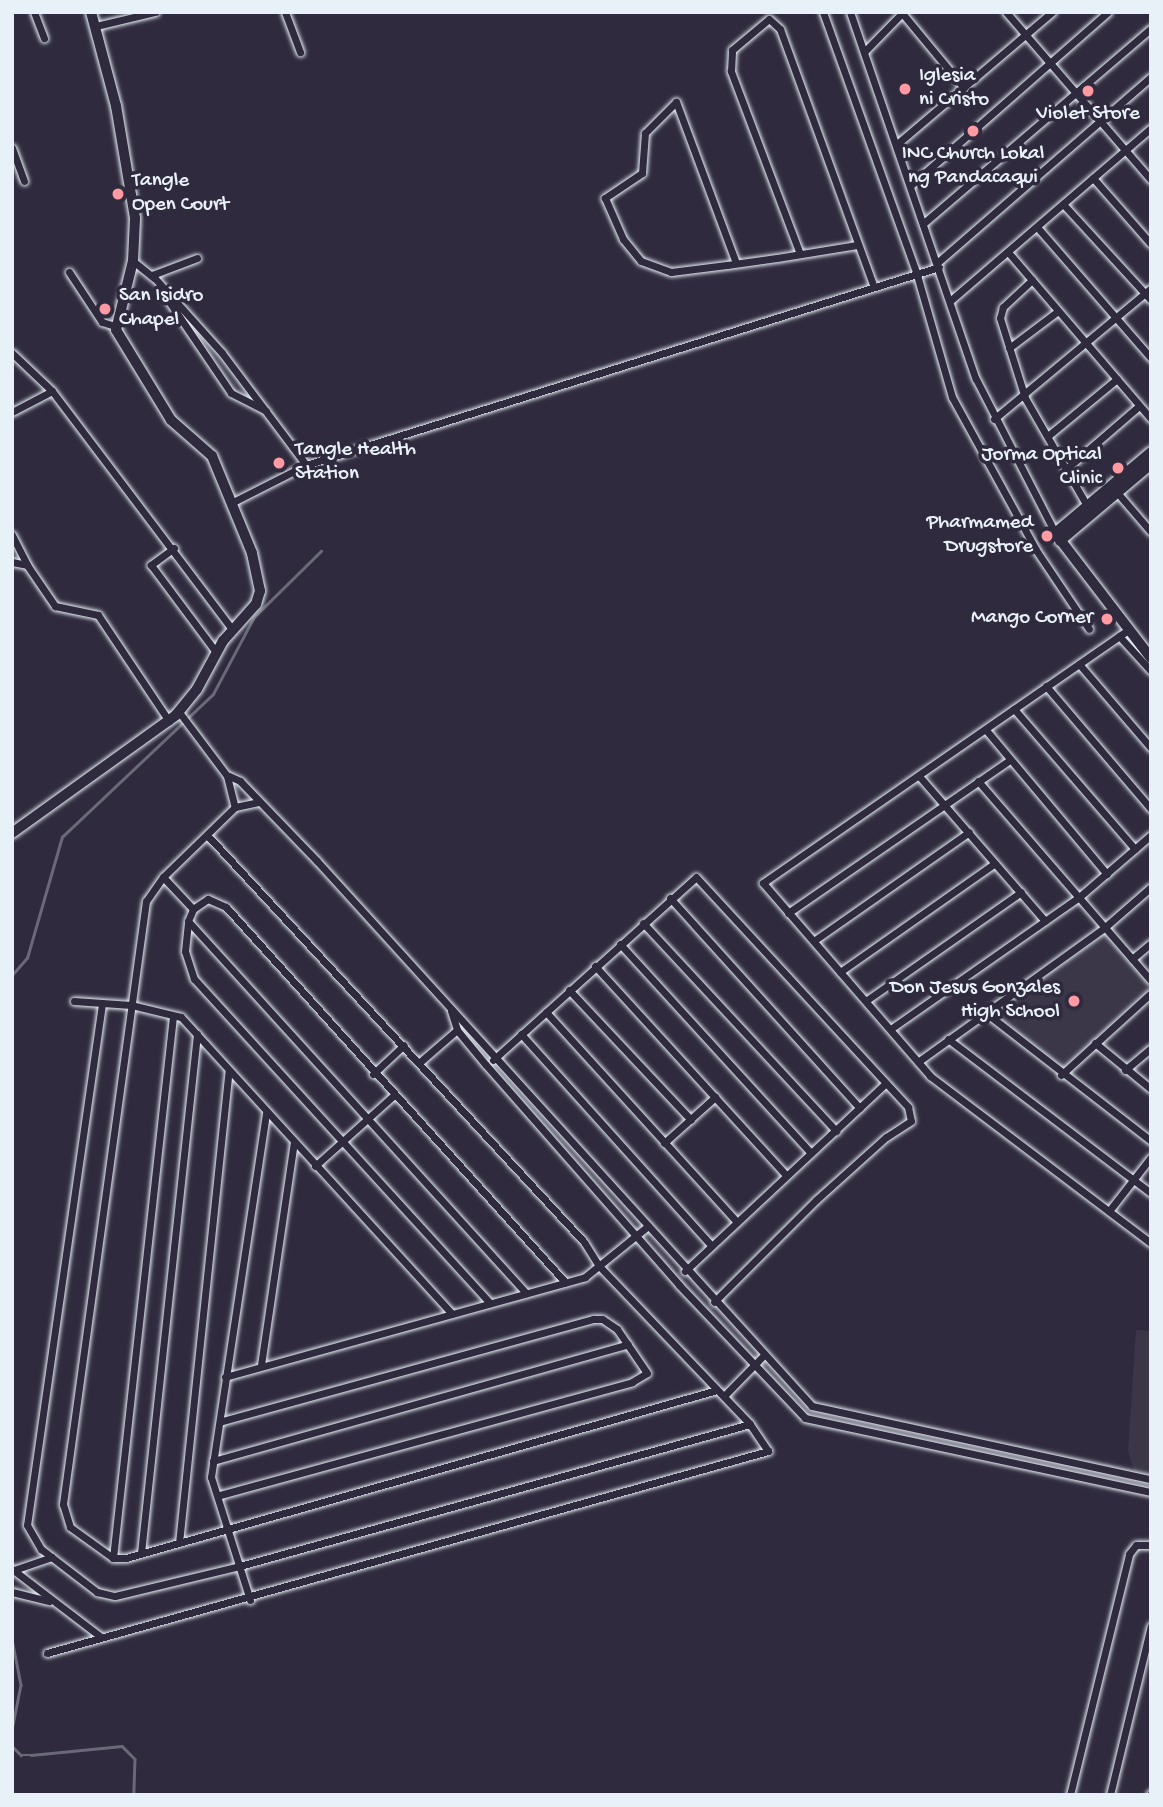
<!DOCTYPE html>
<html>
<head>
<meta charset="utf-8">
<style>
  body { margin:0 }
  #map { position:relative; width:1163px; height:1807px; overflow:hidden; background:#2f2a3d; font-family:"Gochi Hand",sans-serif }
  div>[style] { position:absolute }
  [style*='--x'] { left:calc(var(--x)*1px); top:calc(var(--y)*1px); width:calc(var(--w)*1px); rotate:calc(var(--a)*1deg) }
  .built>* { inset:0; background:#3b3749 }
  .stream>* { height:2.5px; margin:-1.25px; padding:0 1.25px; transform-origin:1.25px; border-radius:1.25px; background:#696978 }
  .roads { filter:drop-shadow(0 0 2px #e8f1f8) drop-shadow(0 0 2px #e8f1f8) }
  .street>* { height:7px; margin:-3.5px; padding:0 3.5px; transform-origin:3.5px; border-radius:3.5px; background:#2f2a3d }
  .secondary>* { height:10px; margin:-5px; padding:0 5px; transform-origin:5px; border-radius:5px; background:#2f2a3d }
  .dots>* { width:19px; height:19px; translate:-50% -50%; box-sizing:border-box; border:4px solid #2f2a3d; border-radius:50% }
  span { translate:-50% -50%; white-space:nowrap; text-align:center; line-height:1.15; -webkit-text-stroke:7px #2f2a3d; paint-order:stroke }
  .poi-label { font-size:21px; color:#e8f1f8 }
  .left { translate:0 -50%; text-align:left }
  .right { translate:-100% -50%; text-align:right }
  .frame { position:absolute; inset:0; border:14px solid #e8f1f8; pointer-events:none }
</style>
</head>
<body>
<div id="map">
  <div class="built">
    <div style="clip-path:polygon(1106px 932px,1151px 988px,1061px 1072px,994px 1014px)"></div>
    <div style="clip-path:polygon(1136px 1330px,1151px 1331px,1151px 1474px,1134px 1471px,1128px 1451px)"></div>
  </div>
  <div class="stream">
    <div style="--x:12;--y:975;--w:23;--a:-49"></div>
    <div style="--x:27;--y:958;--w:126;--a:-73.9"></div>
    <div style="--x:62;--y:837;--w:208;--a:-43.4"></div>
    <div style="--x:213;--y:694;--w:87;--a:-62"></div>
    <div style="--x:254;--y:617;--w:94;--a:-44.6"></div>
    <div style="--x:12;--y:1639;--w:47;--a:78.9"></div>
    <div style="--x:21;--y:1685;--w:46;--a:101.3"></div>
    <div style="--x:12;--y:1746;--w:13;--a:45"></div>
    <div style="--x:21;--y:1755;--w:10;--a:0"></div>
    <div style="--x:31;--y:1755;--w:91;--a:-5.6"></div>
    <div style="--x:122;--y:1746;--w:18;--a:45"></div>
    <div style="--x:135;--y:1759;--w:36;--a:92"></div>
  </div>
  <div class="roads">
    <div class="street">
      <div style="--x:34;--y:12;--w:28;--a:69"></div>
      <div style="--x:285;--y:12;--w:43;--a:69.4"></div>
      <div style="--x:823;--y:12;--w:279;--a:70.3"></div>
      <div style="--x:917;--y:275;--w:127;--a:74"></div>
      <div style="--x:952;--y:397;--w:175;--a:61.2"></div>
      <div style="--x:1036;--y:550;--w:95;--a:56.1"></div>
      <div style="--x:850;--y:12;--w:388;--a:71.1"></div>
      <div style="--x:976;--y:379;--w:173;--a:62.8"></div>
      <div style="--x:1006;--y:12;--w:222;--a:49.2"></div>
      <div style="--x:902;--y:13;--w:97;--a:50.4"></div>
      <div style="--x:96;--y:26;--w:61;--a:-13.3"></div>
      <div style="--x:865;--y:51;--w:54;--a:-45.7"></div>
      <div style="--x:897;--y:144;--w:204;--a:-40.4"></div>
      <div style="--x:12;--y:148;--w:35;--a:70"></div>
      <div style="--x:1093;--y:178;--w:88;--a:48.7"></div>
      <div style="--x:911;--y:185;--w:262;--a:-41.3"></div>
      <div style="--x:1063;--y:204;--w:130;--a:47.5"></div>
      <div style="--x:925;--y:222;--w:298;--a:-40.6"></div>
      <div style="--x:1037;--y:227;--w:174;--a:49"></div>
      <div style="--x:1008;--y:252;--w:220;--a:49.4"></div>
      <div style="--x:800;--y:254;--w:196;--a:-110.7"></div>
      <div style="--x:731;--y:71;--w:21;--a:-87"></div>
      <div style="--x:732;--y:50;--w:48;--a:-40"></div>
      <div style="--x:769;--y:19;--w:15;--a:42"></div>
      <div style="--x:780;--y:29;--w:272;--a:70"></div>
      <div style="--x:197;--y:258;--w:48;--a:159.3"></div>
      <div style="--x:152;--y:275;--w:105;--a:48.1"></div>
      <div style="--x:222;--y:353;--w:140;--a:53.1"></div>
      <div style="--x:133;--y:261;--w:27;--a:39"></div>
      <div style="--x:938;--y:262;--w:282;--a:-41"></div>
      <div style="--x:736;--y:263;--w:172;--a:-110.4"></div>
      <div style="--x:676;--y:102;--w:44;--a:135"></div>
      <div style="--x:645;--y:133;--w:40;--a:94.3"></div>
      <div style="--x:642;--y:173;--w:45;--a:146"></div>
      <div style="--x:605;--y:198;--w:45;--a:66.3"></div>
      <div style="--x:623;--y:239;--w:28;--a:51"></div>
      <div style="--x:641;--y:261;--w:32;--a:20"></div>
      <div style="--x:671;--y:272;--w:56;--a:-7.1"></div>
      <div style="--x:727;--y:265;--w:50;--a:-8"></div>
      <div style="--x:777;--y:258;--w:81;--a:-9.2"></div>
      <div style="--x:69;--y:272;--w:60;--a:56.6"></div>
      <div style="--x:102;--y:322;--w:14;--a:17"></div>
      <div style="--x:1032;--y:280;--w:40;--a:137"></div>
      <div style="--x:1003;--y:307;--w:11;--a:105"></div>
      <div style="--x:1000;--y:318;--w:84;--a:72.6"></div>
      <div style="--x:1025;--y:398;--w:125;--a:60.1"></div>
      <div style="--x:162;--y:291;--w:123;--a:55.9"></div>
      <div style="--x:231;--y:393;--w:39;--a:27"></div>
      <div style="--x:951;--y:300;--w:264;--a:-40.7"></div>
      <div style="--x:1009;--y:348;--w:61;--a:-37.1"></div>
      <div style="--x:12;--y:353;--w:55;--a:43.5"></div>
      <div style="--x:52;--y:391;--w:300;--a:52.9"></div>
      <div style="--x:12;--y:412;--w:45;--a:-27.7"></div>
      <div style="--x:994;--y:419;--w:204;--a:-39.8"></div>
      <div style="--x:1049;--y:435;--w:88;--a:-39.5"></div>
      <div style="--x:1066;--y:469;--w:96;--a:-40.8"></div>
      <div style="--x:1115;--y:490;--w:55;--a:49.4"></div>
      <div style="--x:233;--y:502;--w:82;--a:-26.9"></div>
      <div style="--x:306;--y:465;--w:663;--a:-17.37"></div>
      <div style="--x:12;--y:535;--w:34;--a:63"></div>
      <div style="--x:174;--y:548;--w:29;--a:144"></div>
      <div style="--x:151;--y:565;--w:109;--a:53.2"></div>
      <div style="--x:12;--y:562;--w:15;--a:11"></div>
      <div style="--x:27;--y:565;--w:50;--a:55.7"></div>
      <div style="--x:55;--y:606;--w:44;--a:11.8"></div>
      <div style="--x:98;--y:615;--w:128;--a:56.2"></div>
      <div style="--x:1128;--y:630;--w:444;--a:145.3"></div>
      <div style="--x:763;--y:883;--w:255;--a:49.1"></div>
      <div style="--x:930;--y:1076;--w:277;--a:37.1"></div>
      <div style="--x:1119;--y:636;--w:47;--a:47.6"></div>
      <div style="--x:1079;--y:664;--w:111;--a:49.4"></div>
      <div style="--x:1046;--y:686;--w:162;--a:49.5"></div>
      <div style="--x:1014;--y:709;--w:185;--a:49.2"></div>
      <div style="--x:179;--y:712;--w:80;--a:53.1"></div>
      <div style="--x:227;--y:776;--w:32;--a:76"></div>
      <div style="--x:235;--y:807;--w:100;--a:135.8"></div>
      <div style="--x:163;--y:877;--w:29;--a:125"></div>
      <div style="--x:146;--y:901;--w:609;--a:97.84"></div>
      <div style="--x:63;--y:1504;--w:24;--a:73"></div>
      <div style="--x:70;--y:1527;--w:53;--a:35.8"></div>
      <div style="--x:113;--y:1558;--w:13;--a:0"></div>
      <div style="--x:126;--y:1558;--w:614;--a:-15.87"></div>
      <div style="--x:986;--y:730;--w:188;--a:50"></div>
      <div style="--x:229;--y:776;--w:12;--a:24"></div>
      <div style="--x:240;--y:781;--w:111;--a:46.1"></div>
      <div style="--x:317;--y:861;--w:736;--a:47.75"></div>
      <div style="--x:812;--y:1406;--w:347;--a:12.2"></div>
      <div style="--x:919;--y:776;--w:192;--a:49"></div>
      <div style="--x:978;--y:781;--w:264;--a:49.1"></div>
      <div style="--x:235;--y:807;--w:25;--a:-12"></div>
      <div style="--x:163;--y:877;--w:44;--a:46.8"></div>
      <div style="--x:670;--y:898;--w:283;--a:47.9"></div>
      <div style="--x:788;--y:913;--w:270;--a:-34.6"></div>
      <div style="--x:188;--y:921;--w:503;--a:47.74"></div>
      <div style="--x:643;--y:923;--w:284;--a:47.1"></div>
      <div style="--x:815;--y:940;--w:188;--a:-35"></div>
      <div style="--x:620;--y:944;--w:283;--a:47.6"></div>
      <div style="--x:1132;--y:959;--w:25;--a:-40"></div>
      <div style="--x:595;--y:966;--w:283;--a:47.6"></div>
      <div style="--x:840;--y:972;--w:189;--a:-35.1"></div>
      <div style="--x:569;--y:990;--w:178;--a:46.8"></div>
      <div style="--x:867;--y:1000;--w:188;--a:-35"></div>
      <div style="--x:74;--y:1001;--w:57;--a:4"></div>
      <div style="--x:131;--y:1005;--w:51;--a:13.5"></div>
      <div style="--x:181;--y:1017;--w:402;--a:47.6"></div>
      <div style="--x:102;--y:1004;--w:526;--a:98.19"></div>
      <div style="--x:27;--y:1525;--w:28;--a:60"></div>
      <div style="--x:41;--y:1549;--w:71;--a:37.5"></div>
      <div style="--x:97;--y:1592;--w:18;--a:13"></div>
      <div style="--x:115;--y:1596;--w:129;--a:-13.5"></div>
      <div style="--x:240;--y:1566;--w:529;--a:-15.56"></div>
      <div style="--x:451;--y:1011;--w:20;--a:72"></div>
      <div style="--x:457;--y:1030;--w:45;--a:50.4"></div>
      <div style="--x:486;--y:1065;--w:293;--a:48.7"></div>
      <div style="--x:679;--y:1285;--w:183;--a:46.5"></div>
      <div style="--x:805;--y:1418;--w:354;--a:12.1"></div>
      <div style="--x:546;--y:1012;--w:282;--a:47.7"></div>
      <div style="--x:986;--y:1013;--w:209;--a:37.8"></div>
      <div style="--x:892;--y:1028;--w:227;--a:-35"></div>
      <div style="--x:1078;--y:898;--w:96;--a:-40.8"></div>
      <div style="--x:521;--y:1034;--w:283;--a:48"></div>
      <div style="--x:948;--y:1039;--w:255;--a:37.2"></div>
      <div style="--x:1095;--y:1043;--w:72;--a:39.4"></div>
      <div style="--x:493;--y:1060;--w:273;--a:-42"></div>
      <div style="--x:696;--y:877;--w:313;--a:47.3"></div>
      <div style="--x:908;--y:1107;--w:14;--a:78"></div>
      <div style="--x:911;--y:1121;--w:30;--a:147"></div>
      <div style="--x:886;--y:1137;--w:94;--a:138"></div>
      <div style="--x:816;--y:1200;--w:144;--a:135"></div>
      <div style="--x:919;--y:1061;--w:228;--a:-35.7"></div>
      <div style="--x:1104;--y:928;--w:62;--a:-41.1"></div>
      <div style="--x:420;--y:1062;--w:49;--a:-40.9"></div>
      <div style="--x:1125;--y:1070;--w:34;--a:-40"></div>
      <div style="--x:373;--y:1074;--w:42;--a:-43.1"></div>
      <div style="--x:1061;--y:1075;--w:122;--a:-42.3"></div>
      <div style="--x:664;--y:1143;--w:69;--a:-42"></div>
      <div style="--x:315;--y:1166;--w:106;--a:-41.9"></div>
      <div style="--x:1109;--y:1211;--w:68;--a:-52.1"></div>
      <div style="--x:685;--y:1271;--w:275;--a:-43.1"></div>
      <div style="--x:490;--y:1303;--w:439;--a:-132.4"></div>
      <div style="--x:194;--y:979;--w:29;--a:-108"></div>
      <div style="--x:185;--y:951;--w:30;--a:-84"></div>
      <div style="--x:188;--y:921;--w:13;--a:-67"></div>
      <div style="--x:193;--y:909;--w:18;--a:-34"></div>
      <div style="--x:208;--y:899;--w:20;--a:24"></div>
      <div style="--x:226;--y:907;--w:506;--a:47.89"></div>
      <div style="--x:261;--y:1365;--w:225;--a:-81.6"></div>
      <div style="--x:225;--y:1377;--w:374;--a:-15.5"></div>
      <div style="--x:585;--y:1277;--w:81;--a:-39"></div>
      <div style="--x:724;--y:1396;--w:56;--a:-45.7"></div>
      <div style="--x:213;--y:1461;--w:431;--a:-15.7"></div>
      <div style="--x:220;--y:1495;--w:427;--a:-15.3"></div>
      <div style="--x:632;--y:1382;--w:17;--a:-31"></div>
      <div style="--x:647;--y:1373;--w:53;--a:-124.3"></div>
      <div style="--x:617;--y:1329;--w:18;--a:-146"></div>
      <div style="--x:602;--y:1319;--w:9;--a:180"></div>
      <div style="--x:593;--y:1319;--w:385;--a:164.6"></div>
      <div style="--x:179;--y:1543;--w:475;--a:-84"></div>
      <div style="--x:141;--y:1553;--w:522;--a:-83.84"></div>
      <div style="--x:113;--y:1558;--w:545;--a:-83.68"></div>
      <div style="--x:12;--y:1569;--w:112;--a:37.4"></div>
      <div style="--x:14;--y:1570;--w:40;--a:-18.9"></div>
      <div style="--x:12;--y:1592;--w:38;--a:14"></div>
      <div style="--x:250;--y:1600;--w:129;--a:-107.6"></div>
      <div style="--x:211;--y:1477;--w:369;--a:-81.4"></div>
      <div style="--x:47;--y:1653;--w:749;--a:-15.65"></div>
      <div style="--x:768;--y:1451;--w:32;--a:-124"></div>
      <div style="--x:750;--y:1424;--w:219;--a:-133.7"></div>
      <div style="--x:599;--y:1266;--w:28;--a:-122"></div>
      <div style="--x:584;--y:1242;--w:553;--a:-132.8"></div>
      <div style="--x:1070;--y:1795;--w:248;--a:-76.2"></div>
      <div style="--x:1129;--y:1554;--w:11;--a:-52"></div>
      <div style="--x:1136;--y:1545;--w:15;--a:0"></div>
      <div style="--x:1110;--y:1795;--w:174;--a:-76.4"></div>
      <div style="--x:1150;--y:1795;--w:2;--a:-63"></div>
    </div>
    <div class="secondary">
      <div style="--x:1151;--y:452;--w:126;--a:139.8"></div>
      <div style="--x:1055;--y:533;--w:158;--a:52.5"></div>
      <div style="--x:1060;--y:541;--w:119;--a:-40.2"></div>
      <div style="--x:12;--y:833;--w:202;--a:-35.7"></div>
      <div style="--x:176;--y:715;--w:33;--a:-51"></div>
      <div style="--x:197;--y:689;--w:55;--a:-61.6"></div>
      <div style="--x:223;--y:641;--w:50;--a:-48.3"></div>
      <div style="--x:256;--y:604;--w:14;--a:-73"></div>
      <div style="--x:260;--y:591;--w:39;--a:-102"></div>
      <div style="--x:252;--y:553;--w:105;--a:-112.4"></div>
      <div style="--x:212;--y:456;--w:55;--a:-138.7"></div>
      <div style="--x:171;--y:420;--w:105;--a:-121.4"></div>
      <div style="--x:116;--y:330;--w:71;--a:-76.2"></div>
      <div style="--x:133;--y:261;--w:43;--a:-87.3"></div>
      <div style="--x:135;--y:218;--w:114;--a:-99.6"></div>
      <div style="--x:116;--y:106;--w:97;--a:-104.9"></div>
    </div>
  </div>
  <div class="dots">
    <div style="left:905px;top:89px;background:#ff9aa2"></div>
    <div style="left:1088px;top:91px;background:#ff9aa2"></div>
    <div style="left:973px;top:131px;background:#ff9aa2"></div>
    <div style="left:118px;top:194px;background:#ff9aa2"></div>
    <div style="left:105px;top:309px;background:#ff9aa2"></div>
    <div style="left:279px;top:463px;background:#ff9aa2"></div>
    <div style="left:1118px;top:468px;background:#ff9aa2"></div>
    <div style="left:1047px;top:536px;background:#ff9aa2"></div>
    <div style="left:1107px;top:619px;background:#ff9aa2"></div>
    <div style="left:1074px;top:1001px;background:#ff9aa2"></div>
  </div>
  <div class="poi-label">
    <span class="left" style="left:919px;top:89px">Iglesia<br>ni Cristo</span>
    <span style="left:1088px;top:115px">Violet Store</span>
    <span style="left:973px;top:167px">INC Church Lokal<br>ng Pandacaqui</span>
    <span class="left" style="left:132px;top:194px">Tangle<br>Open Court</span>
    <span class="left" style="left:119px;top:309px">San Isidro<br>Chapel</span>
    <span class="left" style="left:295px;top:463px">Tangle Health<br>Station</span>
    <span class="right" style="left:1102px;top:468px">Jorma Optical<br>Clinic</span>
    <span class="right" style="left:1033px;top:536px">Pharmamed<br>Drugstore</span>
    <span class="right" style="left:1093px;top:619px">Mango Corner</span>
    <span class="right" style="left:1060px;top:1001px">Don Jesus Gonzales<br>High School</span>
  </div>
  <div class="frame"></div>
</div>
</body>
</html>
